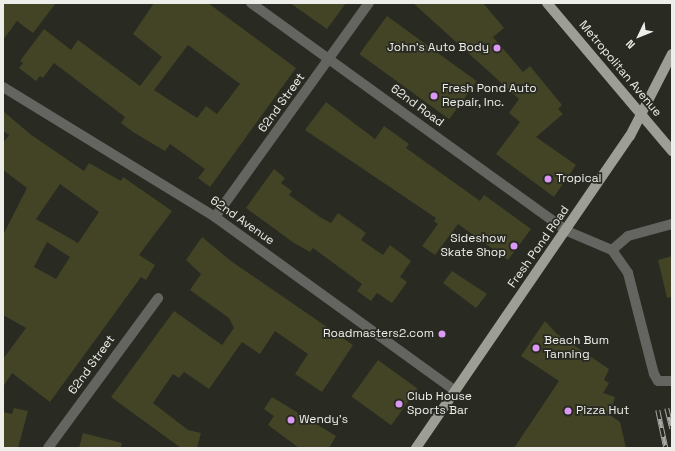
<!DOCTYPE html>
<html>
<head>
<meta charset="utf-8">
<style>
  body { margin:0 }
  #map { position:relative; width:675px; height:451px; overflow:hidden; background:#292a22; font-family:"Space Grotesk",sans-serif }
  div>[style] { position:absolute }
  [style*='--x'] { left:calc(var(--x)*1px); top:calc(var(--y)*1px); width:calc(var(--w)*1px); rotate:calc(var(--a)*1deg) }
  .building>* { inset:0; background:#424425; transform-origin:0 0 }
  .minor>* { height:10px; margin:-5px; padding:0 5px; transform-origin:5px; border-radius:5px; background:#646460 }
  .major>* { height:10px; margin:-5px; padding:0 5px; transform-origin:5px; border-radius:5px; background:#9d9e95 }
  .rail>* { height:4.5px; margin-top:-2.25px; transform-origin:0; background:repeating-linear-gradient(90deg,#292a22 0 9px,#a8a9a3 0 18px); box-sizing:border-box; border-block:1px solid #a8a9a3 }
  .dots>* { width:11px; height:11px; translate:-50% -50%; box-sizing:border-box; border:2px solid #292a22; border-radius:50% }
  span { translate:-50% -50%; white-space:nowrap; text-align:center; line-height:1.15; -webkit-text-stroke:3.5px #292a22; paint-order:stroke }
  .poi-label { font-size:12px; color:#edeee9 }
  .right { translate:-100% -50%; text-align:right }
  .left { translate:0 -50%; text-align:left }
  .street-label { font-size:12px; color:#edeee9 }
  .frame { position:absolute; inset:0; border:4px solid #edeee9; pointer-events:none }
  .north { position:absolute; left:619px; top:16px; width:40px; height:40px; -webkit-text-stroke:3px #292a22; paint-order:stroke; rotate:227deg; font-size:11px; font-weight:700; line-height:16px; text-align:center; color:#edeee9 }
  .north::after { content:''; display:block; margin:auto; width:14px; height:18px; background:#edeee9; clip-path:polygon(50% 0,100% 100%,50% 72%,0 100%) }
</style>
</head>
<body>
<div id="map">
  <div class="building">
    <div style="clip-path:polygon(3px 3px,56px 3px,33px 33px,17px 21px,3px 40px)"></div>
    <div style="clip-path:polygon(evenodd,154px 3px,208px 3px,296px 68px,210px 187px,198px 178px,205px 169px,170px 144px,165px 151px,133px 132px,121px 123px,125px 117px,54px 63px,43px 78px,40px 76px,36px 81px,19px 68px,23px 63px,20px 61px,44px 29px,71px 50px,78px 40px,140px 86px,162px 57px,133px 34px,154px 3px,188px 45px,240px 84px,217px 114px,206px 106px,197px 118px,154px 90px,188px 45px)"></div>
    <div style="clip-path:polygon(290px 3px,346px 3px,327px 29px)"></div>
    <div style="clip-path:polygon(413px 3px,483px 3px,504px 28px,493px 37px,523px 72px,530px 66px,562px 105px,558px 109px,563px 114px,536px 137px,576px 165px,554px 197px,496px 154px,520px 122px,509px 113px,519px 99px)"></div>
    <div style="left:387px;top:16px;width:111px;height:47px;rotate:36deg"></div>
    <div style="clip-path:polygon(326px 102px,375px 139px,384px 126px,409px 144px,406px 148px,480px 201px,484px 195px,531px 229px,508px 260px,458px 224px,435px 255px,422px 246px,438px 224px,434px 221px,436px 218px,305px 130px)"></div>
    <div style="clip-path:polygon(evenodd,3px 111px,30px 134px,84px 171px,89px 163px,121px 181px,123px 177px,172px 211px,139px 255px,155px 265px,146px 280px,141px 277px,50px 402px,12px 373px,3px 387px,3px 359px,26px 328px,3px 315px,3px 235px,27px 188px,3px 170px,3px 143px,9px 135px,3px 131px,3px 111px,60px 184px,99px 212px,78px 243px,36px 219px,60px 184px,3px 111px,47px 242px,70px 257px,56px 279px,34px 267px,47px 242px)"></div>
    <div style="clip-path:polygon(274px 169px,285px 178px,281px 183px,292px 191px,289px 195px,320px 217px,331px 223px,338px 213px,366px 233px,361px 240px,383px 255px,390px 245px,411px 261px,400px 277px,407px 282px,392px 303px,377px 293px,371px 301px,357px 291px,362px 284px,347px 273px,313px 248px,310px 252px,294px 243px,246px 208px)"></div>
    <div style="clip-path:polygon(202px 237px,231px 261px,353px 345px,322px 392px,295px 374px,308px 354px,275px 331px,260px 354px,242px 342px,209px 389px,184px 372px,179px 378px,173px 374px,153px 403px,188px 430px,201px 433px,197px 448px,181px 448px,111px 397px,174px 311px,222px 345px,234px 328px,229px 318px,190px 290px,201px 274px,186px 260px)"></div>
    <div style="clip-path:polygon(672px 256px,672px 297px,667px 298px,658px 260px)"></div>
    <div style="clip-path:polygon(452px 271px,487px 294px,476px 308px,443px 283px)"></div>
    <div style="clip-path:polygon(545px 321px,557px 334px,609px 369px,604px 380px,609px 383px,603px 393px,615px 397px,610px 415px,620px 422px,626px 448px,514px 448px,559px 381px,521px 356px)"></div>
    <div style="left:378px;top:360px;width:49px;height:45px;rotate:36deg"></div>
    <div style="clip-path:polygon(272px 397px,336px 436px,329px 448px,299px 448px,268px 425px,274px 416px,264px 409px)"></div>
    <div style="clip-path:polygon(14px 408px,28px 411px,18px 448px,3px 448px,3px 412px,12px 414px)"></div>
    <div style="clip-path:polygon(83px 433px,122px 443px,121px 448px,79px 448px)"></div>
  </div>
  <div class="minor">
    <div style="--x:251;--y:3;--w:390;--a:35.8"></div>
    <div style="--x:567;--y:231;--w:49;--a:22.9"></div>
    <div style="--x:612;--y:250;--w:28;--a:55"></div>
    <div style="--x:628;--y:273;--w:104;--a:75.6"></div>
    <div style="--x:654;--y:374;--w:8;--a:60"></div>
    <div style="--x:658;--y:381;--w:14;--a:0"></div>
    <div style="--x:3;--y:87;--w:249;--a:31.5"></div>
    <div style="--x:215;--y:217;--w:296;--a:35.9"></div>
    <div style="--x:215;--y:217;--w:264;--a:-54.3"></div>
    <div style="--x:612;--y:250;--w:21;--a:-41"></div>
    <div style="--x:628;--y:236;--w:46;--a:-15.3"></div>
    <div style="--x:48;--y:448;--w:186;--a:-53.7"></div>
  </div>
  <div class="major">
    <div style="--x:547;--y:3;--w:194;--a:49.8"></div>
    <div style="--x:416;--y:448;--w:378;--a:-55.6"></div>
    <div style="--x:630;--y:136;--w:92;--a:-62.9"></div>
  </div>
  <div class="rail">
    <div style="--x:667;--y:408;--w:21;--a:76"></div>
    <div style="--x:658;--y:410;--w:39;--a:78"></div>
  </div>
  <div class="dots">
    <div style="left:497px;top:48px;background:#db99f5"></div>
    <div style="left:434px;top:96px;background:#db99f5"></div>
    <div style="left:548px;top:179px;background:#db99f5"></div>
    <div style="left:514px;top:246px;background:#db99f5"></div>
    <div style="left:442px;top:334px;background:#db99f5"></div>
    <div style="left:536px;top:348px;background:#db99f5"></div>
    <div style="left:399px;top:404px;background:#db99f5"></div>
    <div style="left:568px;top:411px;background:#db99f5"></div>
    <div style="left:291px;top:420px;background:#db99f5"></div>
  </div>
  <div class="poi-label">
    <span class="right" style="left:489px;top:48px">John's Auto Body</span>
    <span class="left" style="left:442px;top:96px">Fresh Pond Auto<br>Repair, Inc.</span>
    <span class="left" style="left:556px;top:179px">Tropical</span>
    <span class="right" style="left:506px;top:246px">Sideshow<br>Skate Shop</span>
    <span class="right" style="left:434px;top:334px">Roadmasters2.com</span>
    <span class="left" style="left:544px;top:348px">Beach Bum<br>Tanning</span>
    <span class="left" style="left:407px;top:404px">Club House<br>Sports Bar</span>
    <span class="left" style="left:576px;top:411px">Pizza Hut</span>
    <span class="left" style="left:299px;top:420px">Wendy's</span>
  </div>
  <div class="street-label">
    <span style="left:620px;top:69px;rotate:50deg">Metropolitan Avenue</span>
    <span style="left:282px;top:103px;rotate:-54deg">62nd Street</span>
    <span style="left:417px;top:106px;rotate:36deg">62nd Road</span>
    <span style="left:242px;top:221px;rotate:35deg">62nd Avenue</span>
    <span style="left:539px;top:247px;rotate:-55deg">Fresh Pond Road</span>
    <span style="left:92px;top:365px;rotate:-54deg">62nd Street</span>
  </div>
  <div class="frame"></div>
  <div class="north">N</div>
</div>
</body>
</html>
